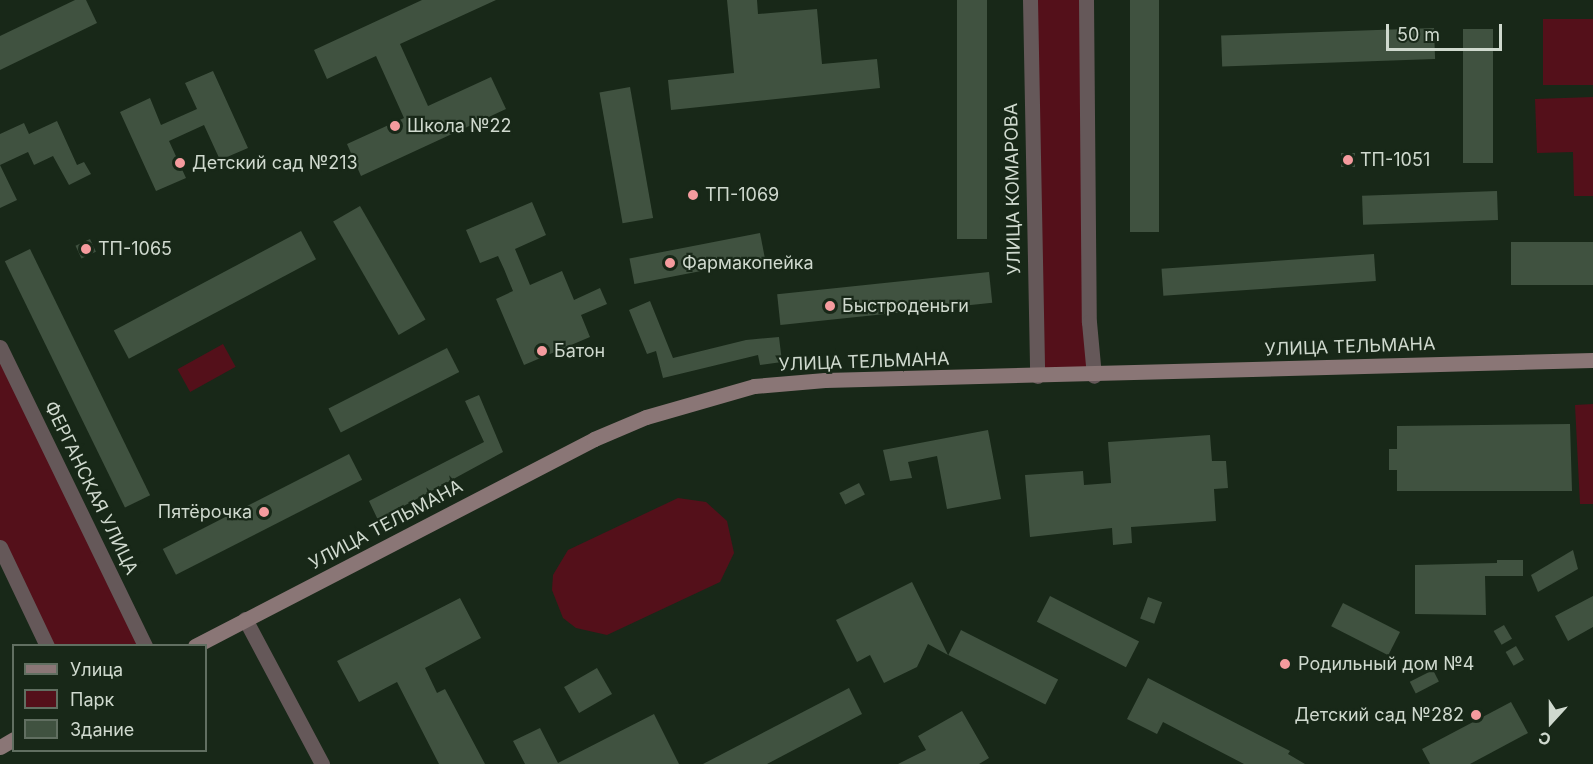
<!DOCTYPE html>
<html>
<head>
<meta charset="utf-8">
<style>
  body { margin:0 }
  #map { position:relative; width:1593px; height:764px; overflow:hidden; background:#182818; font-family:Inter,sans-serif }
  div>[style] { position:absolute }
  [style*='--x'] { left:calc(var(--x)*1px); top:calc(var(--y)*1px); width:calc(var(--w)*1px); rotate:calc(var(--a)*1deg) }
  .green>* { inset:0; background:#54101a; transform-origin:0 0 }
  .building>* { inset:0; background:#405240; transform-origin:0 0 }
  .minor>* { height:15px; margin:-7.5px; padding:0 7.5px; transform-origin:7.5px; border-radius:7.5px; background:#655859 }
  .secondary>* { height:15px; margin:-7.5px; padding:0 7.5px; transform-origin:7.5px; border-radius:7.5px; background:#8a7676 }
  .dots>* { width:16px; height:16px; translate:-50% -50%; box-sizing:border-box; border:3px solid #182818; border-radius:50% }
  span { translate:-50% -50%; white-space:nowrap; text-align:center; line-height:1.15; -webkit-text-stroke:4.5px #182818; paint-order:stroke }
  .poi-label { font-size:18px; color:#cfd9ce }
  .left { translate:0 -50%; text-align:left }
  .right { translate:-100% -50%; text-align:right }
  .street-label { font-size:18px; color:#cfd9ce }
  .legend { position:absolute; left:12px; top:644px; width:195px; height:108px; box-sizing:border-box; background:#182818; border:2px solid #616f61; margin:0; padding:8px 10px; list-style:none; font-size:18px; color:#cfd9ce }
  .legend li { display:flex; align-items:center; gap:12px; height:30px }
  .legend b { width:30px; border:2px solid #616f61 }
  .north { position:absolute; left:1521px; top:692px; width:60px; height:60px; -webkit-text-stroke:4px #182818; paint-order:stroke; rotate:201deg; font-size:16px; font-weight:700; line-height:24px; text-align:center; color:#cfd9ce }
  .north::after { content:''; display:block; margin:auto; width:21px; height:27px; background:#cfd9ce; clip-path:polygon(50% 0,100% 100%,50% 72%,0 100%) }
  .scale { position:absolute; left:1386px; top:24px; width:116px; height:27px; box-sizing:border-box; border:3px solid #cfd9ce; border-top:0; padding-left:8px; font-size:18px; line-height:21px; white-space:nowrap; color:#cfd9ce; -webkit-text-stroke:4px #182818; paint-order:stroke }
</style>
</head>
<body>
<div id="map">
  <div class="green">
    <div style="left:1030px;top:0;width:56px;height:376px"></div>
    <div style="left:1593px;top:19px;width:66px;height:50px;rotate:90deg"></div>
    <div style="clip-path:polygon(1593px 97px,1593px 196px,1574px 196px,1573px 152px,1537px 153px,1535px 99px)"></div>
    <div style="left:223px;top:344px;width:26px;height:52px;rotate:61deg"></div>
    <div style="clip-path:polygon(0 347px,145px 645px,47px 645px,0 547px)"></div>
    <div style="clip-path:polygon(1593px 404px,1593px 504px,1580px 504px,1575px 405px)"></div>
    <div style="clip-path:polygon(678px 498px,706px 502px,727px 521px,734px 553px,720px 582px,607px 635px,576px 628px,563px 618px,552px 590px,553px 575px,568px 550px)"></div>
  </div>
  <div class="building">
    <div style="clip-path:polygon(75px 0,86px 0,97px 23px,0 70px,0 36px)"></div>
    <div style="clip-path:polygon(422px 0,496px 0,400px 44px,428px 106px,491px 77px,506px 109px,361px 176px,347px 144px,404px 118px,376px 56px,327px 79px,314px 50px)"></div>
    <div style="clip-path:polygon(727px 0,757px 0,758px 14px,817px 9px,822px 64px,877px 59px,880px 88px,671px 110px,668px 80px,734px 73px)"></div>
    <div style="left:957px;top:0;width:30px;height:239px"></div>
    <div style="left:1130px;top:0;width:29px;height:232px"></div>
    <div style="left:1434px;top:28px;width:31px;height:213px;rotate:88deg"></div>
    <div style="left:1493px;top:29px;width:134px;height:30px;rotate:90deg"></div>
    <div style="clip-path:polygon(213px 71px,248px 148px,220px 160px,204px 125px,169px 141px,186px 178px,156px 191px,120px 112px,150px 98px,161px 125px,197px 109px,185px 83px)"></div>
    <div style="left:630px;top:87px;width:133px;height:31px;rotate:80deg"></div>
    <div style="clip-path:polygon(57px 121px,77px 165px,84px 162px,91px 174px,69px 185px,53px 156px,34px 165px,28px 152px,0 165px,17px 200px,0 208px,0 134px,24px 123px,29px 134px)"></div>
    <div style="left:1341px;top:153px;width:14px;height:14px"></div>
    <div style="left:1497px;top:191px;width:29px;height:135px;rotate:88deg"></div>
    <div style="clip-path:polygon(532px 202px,546px 235px,515px 249px,530px 285px,562px 271px,574px 300px,600px 288px,607px 304px,581px 315px,590px 337px,524px 365px,496px 299px,513px 291px,504px 269px,498px 256px,480px 263px,466px 230px)"></div>
    <div style="left:360px;top:206px;width:131px;height:31px;rotate:60deg"></div>
    <div style="left:301px;top:231px;width:32px;height:212px;rotate:62deg"></div>
    <div style="left:760px;top:233px;width:26px;height:133px;rotate:79deg"></div>
    <div style="left:90px;top:239px;width:14px;height:16px;rotate:65deg"></div>
    <div style="left:1593px;top:242px;width:43px;height:82px;rotate:90deg"></div>
    <div style="left:30px;top:249px;width:274px;height:28px;rotate:64deg"></div>
    <div style="left:1374px;top:254px;width:27px;height:213px;rotate:86deg"></div>
    <div style="left:989px;top:272px;width:31px;height:213px;rotate:84deg"></div>
    <div style="clip-path:polygon(650px 301px,673px 358px,746px 340px,779px 337px,782px 362px,760px 365px,758px 355px,663px 378px,656px 351px,647px 354px,629px 310px)"></div>
    <div style="left:447px;top:348px;width:27px;height:133px;rotate:63deg"></div>
    <div style="clip-path:polygon(479px 395px,503px 452px,378px 520px,369px 501px,484px 442px,465px 401px)"></div>
    <div style="clip-path:polygon(1570px 424px,1572px 491px,1397px 491px,1397px 470px,1389px 470px,1389px 449px,1397px 449px,1397px 426px)"></div>
    <div style="clip-path:polygon(988px 430px,1001px 499px,947px 509px,937px 456px,908px 462px,912px 478px,890px 481px,883px 450px)"></div>
    <div style="clip-path:polygon(1210px 435px,1212px 461px,1226px 461px,1228px 488px,1214px 489px,1216px 521px,1131px 527px,1132px 543px,1113px 545px,1112px 528px,1030px 537px,1025px 475px,1083px 471px,1084px 485px,1111px 483px,1108px 442px)"></div>
    <div style="left:349px;top:454px;width:29px;height:209px;rotate:63deg"></div>
    <div style="left:859px;top:483px;width:13px;height:22px;rotate:63deg"></div>
    <div style="clip-path:polygon(1573px 550px,1578px 569px,1538px 592px,1531px 575px)"></div>
    <div style="clip-path:polygon(1497px 560px,1523px 560px,1523px 576px,1485px 576px,1486px 615px,1415px 614px,1415px 565px,1497px 563px)"></div>
    <div style="clip-path:polygon(912px 582px,948px 655px,928px 644px,917px 667px,884px 683px,870px 655px,857px 662px,836px 620px)"></div>
    <div style="left:1050px;top:596px;width:100px;height:29px;rotate:27deg"></div>
    <div style="clip-path:polygon(1593px 596px,1593px 627px,1568px 641px,1555px 616px)"></div>
    <div style="left:1148px;top:597px;width:15px;height:23px;rotate:20deg"></div>
    <div style="clip-path:polygon(460px 598px,481px 638px,425px 668px,437px 693px,445px 689px,485px 764px,439px 764px,397px 682px,359px 702px,337px 661px)"></div>
    <div style="left:1343px;top:603px;width:64px;height:26px;rotate:27deg"></div>
    <div style="left:1504px;top:625px;width:16px;height:12px;rotate:60deg"></div>
    <div style="left:961px;top:630px;width:109px;height:28px;rotate:27deg"></div>
    <div style="left:1516px;top:646px;width:16px;height:12px;rotate:60deg"></div>
    <div style="left:597px;top:668px;width:30px;height:38px;rotate:60deg"></div>
    <div style="left:1433px;top:670px;width:13px;height:26px;rotate:63deg"></div>
    <div style="clip-path:polygon(1148px 678px,1290px 751px,1288px 754px,1305px 764px,1244px 764px,1163px 722px,1157px 734px,1127px 719px)"></div>
    <div style="clip-path:polygon(849px 688px,862px 714px,767px 764px,703px 764px)"></div>
    <div style="clip-path:polygon(1511px 702px,1528px 733px,1470px 764px,1430px 764px,1422px 749px)"></div>
    <div style="clip-path:polygon(962px 711px,989px 758px,979px 764px,898px 764px,926px 750px,918px 736px)"></div>
    <div style="clip-path:polygon(654px 714px,679px 764px,525px 764px,513px 741px,540px 728px,558px 763px)"></div>
  </div>
  <div class="minor">
    <div style="--x:1030;--y:0;--w:376;--a:88.9"></div>
    <div style="--x:1086;--y:0;--w:322;--a:89.5"></div>
    <div style="--x:1089;--y:322;--w:54;--a:84.7"></div>
    <div style="--x:0;--y:347;--w:332;--a:64.1"></div>
    <div style="--x:0;--y:547;--w:110;--a:64.6"></div>
    <div style="--x:245;--y:619;--w:164;--a:62"></div>
  </div>
  <div class="secondary">
    <div style="--x:195;--y:646;--w:449;--a:-27.4"></div>
    <div style="--x:594;--y:439;--w:56;--a:-22.9"></div>
    <div style="--x:646;--y:417;--w:112;--a:-16"></div>
    <div style="--x:754;--y:386;--w:71;--a:-4.8"></div>
    <div style="--x:825;--y:380;--w:768;--a:-1.49"></div>
    <div style="--x:0;--y:747;--w:16;--a:-30"></div>
  </div>
  <div class="dots">
    <div style="left:395px;top:126px;background:#f59b9e"></div>
    <div style="left:1348px;top:160px;background:#f59b9e"></div>
    <div style="left:180px;top:163px;background:#f59b9e"></div>
    <div style="left:693px;top:195px;background:#f59b9e"></div>
    <div style="left:86px;top:249px;background:#f59b9e"></div>
    <div style="left:670px;top:263px;background:#f59b9e"></div>
    <div style="left:830px;top:306px;background:#f59b9e"></div>
    <div style="left:542px;top:351px;background:#f59b9e"></div>
    <div style="left:264px;top:512px;background:#f59b9e"></div>
    <div style="left:1285px;top:664px;background:#f59b9e"></div>
    <div style="left:1476px;top:715px;background:#f59b9e"></div>
  </div>
  <div class="poi-label">
    <span class="left" style="left:407px;top:126px">Школа №22</span>
    <span class="left" style="left:1360px;top:160px">ТП-1051</span>
    <span class="left" style="left:192px;top:163px">Детский сад №213</span>
    <span class="left" style="left:705px;top:195px">ТП-1069</span>
    <span class="left" style="left:98px;top:249px">ТП-1065</span>
    <span class="left" style="left:682px;top:263px">Фармакопейка</span>
    <span class="left" style="left:842px;top:306px">Быстроденьги</span>
    <span class="left" style="left:554px;top:351px">Батон</span>
    <span class="right" style="left:252px;top:512px">Пятёрочка</span>
    <span class="left" style="left:1298px;top:664px">Родильный дом №4</span>
    <span class="right" style="left:1464px;top:715px">Детский сад №282</span>
  </div>
  <div class="street-label">
    <span style="left:1013px;top:189px;rotate:-91deg">УЛИЦА КОМАРОВА</span>
    <span style="left:1350px;top:347px;rotate:-2deg">УЛИЦА ТЕЛЬМАНА</span>
    <span style="left:864px;top:362px;rotate:-2deg">УЛИЦА ТЕЛЬМАНА</span>
    <span style="left:91px;top:488px;rotate:64deg">ФЕРГАНСКАЯ УЛИЦА</span>
    <span style="left:386px;top:525px;rotate:-28deg">УЛИЦА ТЕЛЬМАНА</span>
  </div>
  <ul class="legend">
  <li><b style="height:8px;background:#8a7676"></b>Улица</li>
  <li><b style="height:16px;background:#54101a"></b>Парк</li>
  <li><b style="height:16px;background:#405240"></b>Здание</li>
  </ul>
  <div class="north">С</div>
  <div class="scale">50 m</div>
</div>
</body>
</html>
